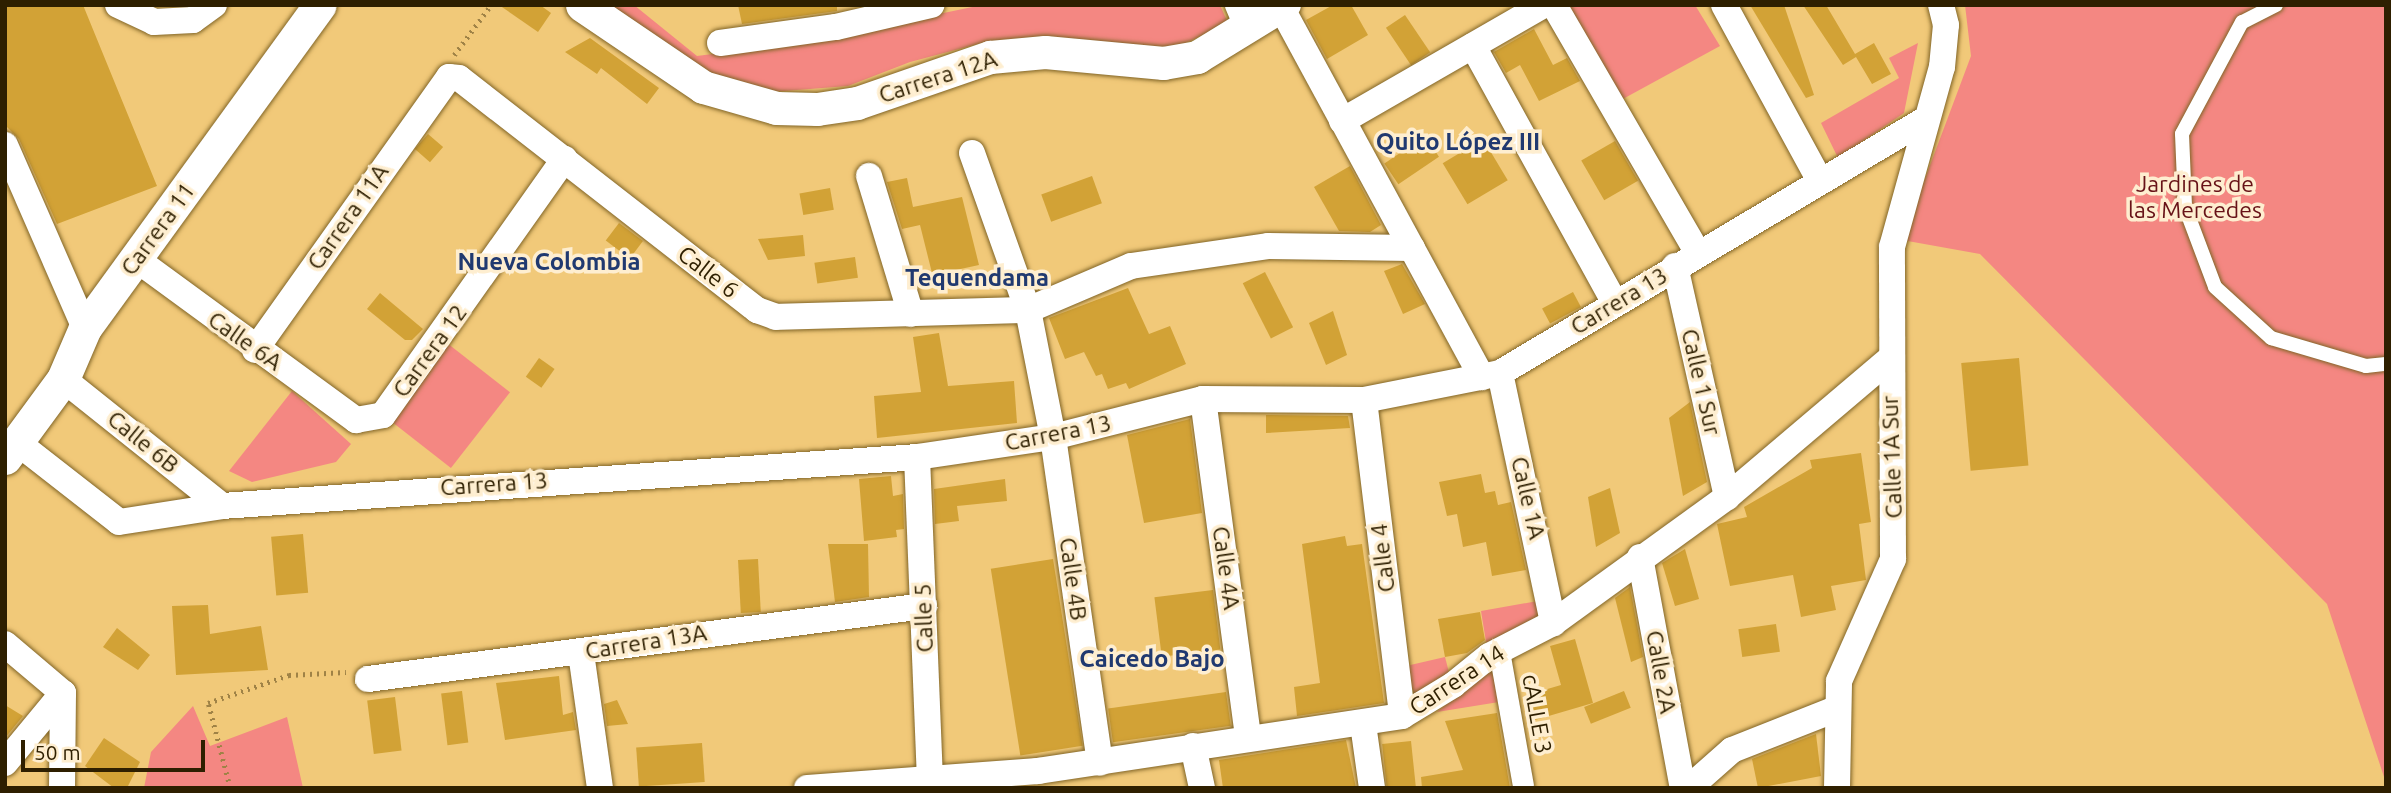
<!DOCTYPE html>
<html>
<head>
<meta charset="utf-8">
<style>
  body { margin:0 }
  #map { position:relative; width:2391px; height:793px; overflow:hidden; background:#f1c979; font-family:Ubuntu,sans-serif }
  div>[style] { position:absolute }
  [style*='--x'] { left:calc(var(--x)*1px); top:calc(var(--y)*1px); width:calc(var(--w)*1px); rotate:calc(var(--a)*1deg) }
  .green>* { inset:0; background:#f48782; transform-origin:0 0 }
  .building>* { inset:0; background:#d2a236; transform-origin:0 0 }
  .path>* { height:4.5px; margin-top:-2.25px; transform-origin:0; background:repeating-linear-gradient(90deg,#9f8246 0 2px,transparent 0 7px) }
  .roads { filter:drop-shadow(0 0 2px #816527) drop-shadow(0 0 2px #816527) }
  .service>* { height:14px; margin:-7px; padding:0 7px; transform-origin:7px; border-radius:7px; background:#fff }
  .pedestrian>* { height:21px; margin:-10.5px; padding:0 10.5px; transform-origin:10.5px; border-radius:10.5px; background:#fff }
  .minor>* { height:26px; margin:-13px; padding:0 13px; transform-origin:13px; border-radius:13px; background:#fff }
  .tertiary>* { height:33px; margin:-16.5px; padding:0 16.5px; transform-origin:16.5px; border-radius:16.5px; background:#fff }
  span { translate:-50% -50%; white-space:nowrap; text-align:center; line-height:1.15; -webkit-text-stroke:7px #feeed0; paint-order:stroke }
  .street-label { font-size:23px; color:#2e1f00 }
  .park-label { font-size:23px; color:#671217 }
  .neighbourhood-label { font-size:24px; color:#203970; font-weight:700 }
  .frame { position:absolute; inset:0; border:7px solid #2e1f00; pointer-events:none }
  .scale { position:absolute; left:21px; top:740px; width:184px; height:32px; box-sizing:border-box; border:4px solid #2e1f00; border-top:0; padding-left:9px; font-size:21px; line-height:24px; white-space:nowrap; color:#2e1f00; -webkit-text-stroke:5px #feeed0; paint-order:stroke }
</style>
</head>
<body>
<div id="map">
  <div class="green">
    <div style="clip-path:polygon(604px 5px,634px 5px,697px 56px,804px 42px,982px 5px,1220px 5px,1228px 23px,1171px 50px,989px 41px,910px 62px,848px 86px,771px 92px,710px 78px)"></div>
    <div style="clip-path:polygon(1564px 5px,1695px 5px,1720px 46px,1621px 100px)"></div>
    <div style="clip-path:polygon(1965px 5px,2386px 5px,2386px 783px,2327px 604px,1980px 254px,1902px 240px,1971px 56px)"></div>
    <div style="clip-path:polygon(1918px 43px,1904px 113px,1838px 158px,1821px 123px,1899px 78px,1889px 58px)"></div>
    <div style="left:447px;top:343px;width:80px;height:96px;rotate:38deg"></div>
    <div style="clip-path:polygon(292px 391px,351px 444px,336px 462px,252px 482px,229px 471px)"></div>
    <div style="clip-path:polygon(1549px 599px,1551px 622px,1488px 654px,1481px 611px)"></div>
    <div style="clip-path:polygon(1445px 657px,1452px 684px,1417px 705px,1406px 666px)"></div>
    <div style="clip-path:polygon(1496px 663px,1499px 702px,1437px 712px,1461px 692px)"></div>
    <div style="clip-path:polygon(193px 706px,210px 746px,287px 717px,303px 788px,144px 788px,151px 752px)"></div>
  </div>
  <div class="building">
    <div style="clip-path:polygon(5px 5px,83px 5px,157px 186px,57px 224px,19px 139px,5px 125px)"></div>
    <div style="clip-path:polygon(499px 5px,540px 5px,551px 13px,538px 32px)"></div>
    <div style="clip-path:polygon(738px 5px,837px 5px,837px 11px,742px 24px)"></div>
    <div style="clip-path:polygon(1333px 5px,1351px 5px,1368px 35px,1327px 59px,1306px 20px)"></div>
    <div style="clip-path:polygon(1750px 5px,1784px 5px,1814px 95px,1806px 98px)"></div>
    <div style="clip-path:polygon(1803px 5px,1826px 5px,1855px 54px,1874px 43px,1891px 74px,1872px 84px,1856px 57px,1843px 65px)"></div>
    <div style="left:1405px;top:15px;width:45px;height:23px;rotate:56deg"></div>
    <div style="clip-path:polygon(1534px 29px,1553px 65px,1567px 58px,1580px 81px,1539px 101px,1520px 65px,1506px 73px,1494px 52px)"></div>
    <div style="clip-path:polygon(590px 38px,659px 88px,647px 104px,601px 68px,597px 74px,565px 52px)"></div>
    <div style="left:428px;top:134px;width:20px;height:20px;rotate:41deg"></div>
    <div style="left:1425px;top:136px;width:25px;height:49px;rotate:56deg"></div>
    <div style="left:1483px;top:139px;width:48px;height:47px;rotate:59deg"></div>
    <div style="left:1615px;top:141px;width:46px;height:39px;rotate:60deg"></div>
    <div style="clip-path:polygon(1350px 166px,1381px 225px,1370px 232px,1339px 231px,1314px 187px)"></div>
    <div style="left:1092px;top:176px;width:29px;height:54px;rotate:70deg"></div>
    <div style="clip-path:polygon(907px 178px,913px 207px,962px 197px,979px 265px,928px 276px,932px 273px,920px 225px,902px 229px,887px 182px)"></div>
    <div style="left:830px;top:188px;width:22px;height:31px;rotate:80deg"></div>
    <div style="left:619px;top:223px;width:30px;height:22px;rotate:37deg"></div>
    <div style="clip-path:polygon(803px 235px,805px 256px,768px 260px,758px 239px)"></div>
    <div style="left:855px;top:257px;width:21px;height:41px;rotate:82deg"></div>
    <div style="clip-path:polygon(1402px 264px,1425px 304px,1403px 314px,1384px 271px)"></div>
    <div style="left:1265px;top:272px;width:62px;height:25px;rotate:63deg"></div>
    <div style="clip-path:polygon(1128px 288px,1149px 334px,1170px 326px,1186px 364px,1129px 389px,1126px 383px,1108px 389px,1102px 374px,1096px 376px,1084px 352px,1065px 359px,1049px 318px)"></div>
    <div style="left:1573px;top:292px;width:17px;height:35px;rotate:62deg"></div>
    <div style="clip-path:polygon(380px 293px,423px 329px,412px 340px,405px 340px,367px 309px)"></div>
    <div style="clip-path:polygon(1333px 311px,1347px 355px,1326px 365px,1309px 323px)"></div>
    <div style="clip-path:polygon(939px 333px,948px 386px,1014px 381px,1017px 423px,877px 438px,874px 396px,921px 392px,913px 337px)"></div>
    <div style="left:539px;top:358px;width:19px;height:23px;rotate:35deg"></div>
    <div style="left:2019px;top:358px;width:108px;height:58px;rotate:85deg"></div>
    <div style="clip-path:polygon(1690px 402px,1707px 482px,1683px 496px,1669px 418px)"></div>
    <div style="clip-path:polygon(1266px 415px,1348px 416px,1350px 428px,1266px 433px)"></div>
    <div style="clip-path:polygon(1190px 419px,1202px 513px,1144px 523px,1127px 435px)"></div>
    <div style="clip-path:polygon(1861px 453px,1871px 522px,1859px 524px,1866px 580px,1831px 586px,1836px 610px,1801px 617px,1793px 575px,1730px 586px,1717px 524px,1747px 517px,1744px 507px,1812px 468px,1810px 460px)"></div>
    <div style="clip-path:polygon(1481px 474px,1485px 493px,1495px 491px,1498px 505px,1511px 502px,1526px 570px,1492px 576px,1486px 542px,1463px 547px,1457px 514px,1447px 516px,1439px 482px)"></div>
    <div style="clip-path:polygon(891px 476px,893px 496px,903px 494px,904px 529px,896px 530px,897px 537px,864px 541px,859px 479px)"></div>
    <div style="clip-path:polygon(1005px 479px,1007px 501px,957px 506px,959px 521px,935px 524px,934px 489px)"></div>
    <div style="clip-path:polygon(1610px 488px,1620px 533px,1596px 547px,1588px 497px)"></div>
    <div style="left:303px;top:534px;width:59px;height:32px;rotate:85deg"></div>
    <div style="clip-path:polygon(1345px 536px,1347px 546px,1362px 544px,1384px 703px,1297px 716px,1294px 687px,1320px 683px,1302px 544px)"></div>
    <div style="clip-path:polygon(828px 544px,868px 544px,869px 597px,835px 602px)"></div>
    <div style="clip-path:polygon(1685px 549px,1699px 599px,1675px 606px,1662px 563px)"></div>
    <div style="left:758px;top:559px;width:53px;height:20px;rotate:87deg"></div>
    <div style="left:1053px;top:559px;width:189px;height:63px;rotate:81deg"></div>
    <div style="clip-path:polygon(1630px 587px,1643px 657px,1631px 662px,1615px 598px)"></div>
    <div style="left:1213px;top:590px;width:60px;height:59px;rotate:83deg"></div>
    <div style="clip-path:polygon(208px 605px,210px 634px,261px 626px,268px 670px,176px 675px,172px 606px)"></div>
    <div style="clip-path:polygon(1480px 612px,1485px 640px,1467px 653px,1445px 657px,1438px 619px)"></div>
    <div style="left:1776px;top:624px;width:28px;height:38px;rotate:82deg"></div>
    <div style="clip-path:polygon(117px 628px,150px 655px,138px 670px,103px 647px)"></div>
    <div style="clip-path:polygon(1575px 639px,1593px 703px,1535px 720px,1527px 695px,1561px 685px,1550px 646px)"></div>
    <div style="clip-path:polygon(559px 676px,563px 715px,573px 712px,576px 730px,505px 740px,496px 683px)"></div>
    <div style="left:462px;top:691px;width:52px;height:21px;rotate:83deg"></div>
    <div style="left:1624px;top:691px;width:18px;height:43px;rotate:68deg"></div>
    <div style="left:1226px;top:692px;width:34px;height:119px;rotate:82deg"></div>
    <div style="left:395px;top:697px;width:54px;height:28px;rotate:83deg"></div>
    <div style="clip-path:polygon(617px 700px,628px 724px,607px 726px,604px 704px)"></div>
    <div style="clip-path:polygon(5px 705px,23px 716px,5px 738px)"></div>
    <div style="clip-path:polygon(1497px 713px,1510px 788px,1422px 788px,1421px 777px,1463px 770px,1445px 721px)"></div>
    <div style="clip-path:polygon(1816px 734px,1821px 776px,1758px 788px,1752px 759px)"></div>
    <div style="clip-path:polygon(104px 738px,140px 762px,127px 788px,114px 788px,85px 766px)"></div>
    <div style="clip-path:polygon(1346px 740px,1356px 788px,1223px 788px,1219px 760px)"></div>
    <div style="left:1411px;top:741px;width:47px;height:29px;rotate:84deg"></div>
    <div style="left:702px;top:743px;width:39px;height:66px;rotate:86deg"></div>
  </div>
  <div class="path">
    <div style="--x:454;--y:55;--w:62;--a:-53.5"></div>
    <div style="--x:230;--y:788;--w:88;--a:-104.5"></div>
    <div style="--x:208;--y:703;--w:86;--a:-19.1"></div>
    <div style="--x:289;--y:675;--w:57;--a:-3"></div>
  </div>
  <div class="roads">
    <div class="service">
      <div style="--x:2276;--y:5;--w:38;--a:153"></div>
      <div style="--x:2242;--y:22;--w:127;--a:118.2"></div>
      <div style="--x:2182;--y:134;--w:73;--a:87.6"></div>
      <div style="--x:2185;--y:207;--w:85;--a:69.4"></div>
      <div style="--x:2215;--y:287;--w:76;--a:42.3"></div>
      <div style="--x:2271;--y:338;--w:99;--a:16.4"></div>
      <div style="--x:2366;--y:366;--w:20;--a:-6"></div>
    </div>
    <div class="pedestrian">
      <div style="--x:1499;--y:651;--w:137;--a:79.9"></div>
    </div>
    <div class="minor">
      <div style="--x:118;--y:5;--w:40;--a:25"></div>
      <div style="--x:154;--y:22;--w:39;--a:-3"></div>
      <div style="--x:193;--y:20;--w:26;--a:-36"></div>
      <div style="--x:1238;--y:5;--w:25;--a:67"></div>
      <div style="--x:1288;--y:5;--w:7;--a:146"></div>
      <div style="--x:1282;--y:9;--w:419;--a:61.5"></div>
      <div style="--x:1554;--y:5;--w:287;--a:59.9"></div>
      <div style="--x:1724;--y:5;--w:200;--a:61.4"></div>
      <div style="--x:720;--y:43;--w:117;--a:-7.9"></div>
      <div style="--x:836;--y:27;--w:98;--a:-13"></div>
      <div style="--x:1473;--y:46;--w:294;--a:61.1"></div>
      <div style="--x:1342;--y:121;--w:233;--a:-29.9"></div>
      <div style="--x:5;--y:145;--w:200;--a:66.4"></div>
      <div style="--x:972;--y:153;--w:167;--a:70.4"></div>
      <div style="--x:1028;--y:310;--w:129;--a:78.9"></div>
      <div style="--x:1053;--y:437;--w:329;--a:81.8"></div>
      <div style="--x:869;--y:176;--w:144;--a:73.1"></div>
      <div style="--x:136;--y:259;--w:273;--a:36.2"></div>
      <div style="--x:356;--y:420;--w:27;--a:-10"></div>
      <div style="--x:383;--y:415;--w:314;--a:-54.7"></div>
      <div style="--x:1675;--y:266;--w:237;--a:77.3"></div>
      <div style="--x:255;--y:350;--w:335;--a:-54.6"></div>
      <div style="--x:449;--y:77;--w:10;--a:6"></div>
      <div style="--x:459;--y:78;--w:378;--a:37.9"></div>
      <div style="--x:757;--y:310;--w:20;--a:20"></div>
      <div style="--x:776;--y:317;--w:252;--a:-1.6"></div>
      <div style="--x:1028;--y:310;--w:112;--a:-23.1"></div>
      <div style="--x:1131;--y:266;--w:138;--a:-8.3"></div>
      <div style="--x:1268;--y:246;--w:144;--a:0.8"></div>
      <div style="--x:1500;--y:373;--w:256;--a:78"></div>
      <div style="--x:63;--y:379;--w:203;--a:38.6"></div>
      <div style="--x:1203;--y:399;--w:342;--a:82.4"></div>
      <div style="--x:1364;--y:400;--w:318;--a:83.1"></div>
      <div style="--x:18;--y:443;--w:128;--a:38"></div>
      <div style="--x:119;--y:522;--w:104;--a:-8.8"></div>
      <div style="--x:222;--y:506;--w:697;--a:-4.03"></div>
      <div style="--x:917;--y:457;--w:137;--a:-8.4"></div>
      <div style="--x:1053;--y:437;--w:155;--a:-14.2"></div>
      <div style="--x:1203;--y:399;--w:161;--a:0.4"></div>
      <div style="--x:1364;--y:400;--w:139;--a:-11.2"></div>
      <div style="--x:1500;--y:373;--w:495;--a:-30.8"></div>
      <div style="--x:917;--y:457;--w:322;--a:87.7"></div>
      <div style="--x:1640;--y:557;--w:235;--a:79.5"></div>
      <div style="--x:5;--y:644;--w:76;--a:40.2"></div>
      <div style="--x:581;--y:653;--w:136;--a:82"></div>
      <div style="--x:368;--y:679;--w:561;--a:-7.48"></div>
      <div style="--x:1363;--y:724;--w:65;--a:82"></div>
      <div style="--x:1193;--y:746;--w:43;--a:77.9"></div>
      <div style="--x:5;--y:763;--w:91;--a:-50.4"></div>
      <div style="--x:62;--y:788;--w:95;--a:-89.4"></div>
      <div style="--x:807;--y:788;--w:232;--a:-4.2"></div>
      <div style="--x:1038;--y:771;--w:368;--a:-8.6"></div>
      <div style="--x:1402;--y:716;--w:60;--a:-31.3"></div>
      <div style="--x:1453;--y:685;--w:46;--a:-38.9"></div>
      <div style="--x:1489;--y:656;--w:72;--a:-27.3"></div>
      <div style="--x:1553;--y:623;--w:215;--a:-35.9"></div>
      <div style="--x:1727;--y:497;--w:214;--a:-40.3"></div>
      <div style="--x:1689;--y:788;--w:57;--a:-41.5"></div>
      <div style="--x:1732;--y:750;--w:112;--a:-21.5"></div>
      <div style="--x:1837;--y:788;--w:107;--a:-88.9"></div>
      <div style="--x:1839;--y:681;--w:133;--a:-66.1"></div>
      <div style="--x:1893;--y:559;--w:312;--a:-90.2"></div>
      <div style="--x:1892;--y:247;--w:187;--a:-74.5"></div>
      <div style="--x:1942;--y:67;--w:42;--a:-84.6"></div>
      <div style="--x:1946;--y:25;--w:21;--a:-104"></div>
    </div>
    <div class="tertiary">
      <div style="--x:582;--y:5;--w:146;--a:34.1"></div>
      <div style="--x:703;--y:87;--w:76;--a:16"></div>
      <div style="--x:776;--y:108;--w:41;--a:1.4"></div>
      <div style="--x:817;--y:109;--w:40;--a:-8.5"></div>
      <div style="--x:857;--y:103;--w:141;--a:-19.1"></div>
      <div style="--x:990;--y:57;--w:55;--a:-5.2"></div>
      <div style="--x:1045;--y:52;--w:119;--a:5.3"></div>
      <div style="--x:1163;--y:63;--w:35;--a:-10"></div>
      <div style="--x:1197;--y:57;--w:100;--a:-31.5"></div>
      <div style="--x:5;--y:458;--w:98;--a:-53.7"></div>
      <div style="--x:63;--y:379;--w:56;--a:-66.7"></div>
      <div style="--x:85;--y:328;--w:399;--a:-54"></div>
    </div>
  </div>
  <div class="street-label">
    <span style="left:938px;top:77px;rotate:-18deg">Carrera 12A</span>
    <span style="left:348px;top:217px;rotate:-55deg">Carrera 11A</span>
    <span style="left:158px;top:229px;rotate:-54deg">Carrera 11</span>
    <span style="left:708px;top:272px;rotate:38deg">Calle 6</span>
    <span style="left:1619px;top:301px;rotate:-31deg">Carrera 13</span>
    <span style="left:245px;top:341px;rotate:35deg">Calle 6A</span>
    <span style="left:430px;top:351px;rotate:-54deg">Carrera 12</span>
    <span style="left:1701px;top:382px;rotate:77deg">Calle 1 Sur</span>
    <span style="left:1058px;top:433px;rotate:-11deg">Carrera 13</span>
    <span style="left:143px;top:442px;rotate:39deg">Calle 6B</span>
    <span style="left:1892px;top:457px;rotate:-92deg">Calle 1A Sur</span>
    <span style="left:494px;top:484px;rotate:-4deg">Carrera 13</span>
    <span style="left:1528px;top:498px;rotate:77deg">Calle 1A</span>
    <span style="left:1383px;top:558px;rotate:-97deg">Calle 4</span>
    <span style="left:1226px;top:568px;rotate:82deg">Calle 4A</span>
    <span style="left:1073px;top:579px;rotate:82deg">Calle 4B</span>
    <span style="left:924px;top:618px;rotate:-92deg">Calle 5</span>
    <span style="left:646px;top:642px;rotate:-9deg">Carrera 13A</span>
    <span style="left:1661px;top:672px;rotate:80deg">Calle 2A</span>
    <span style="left:1457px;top:680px;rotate:-33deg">Carrera 14</span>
    <span style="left:1537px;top:714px;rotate:80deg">cALLE 3</span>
  </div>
  <div class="park-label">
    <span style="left:2195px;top:197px">Jardines de<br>las Mercedes</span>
  </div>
  <div class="neighbourhood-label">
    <span style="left:1458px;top:142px">Quito López III</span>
    <span style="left:549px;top:262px">Nueva Colombia</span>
    <span style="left:977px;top:278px">Tequendama</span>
    <span style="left:1152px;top:659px">Caicedo Bajo</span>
  </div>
  <div class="frame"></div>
  <div class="scale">50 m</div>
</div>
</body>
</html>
